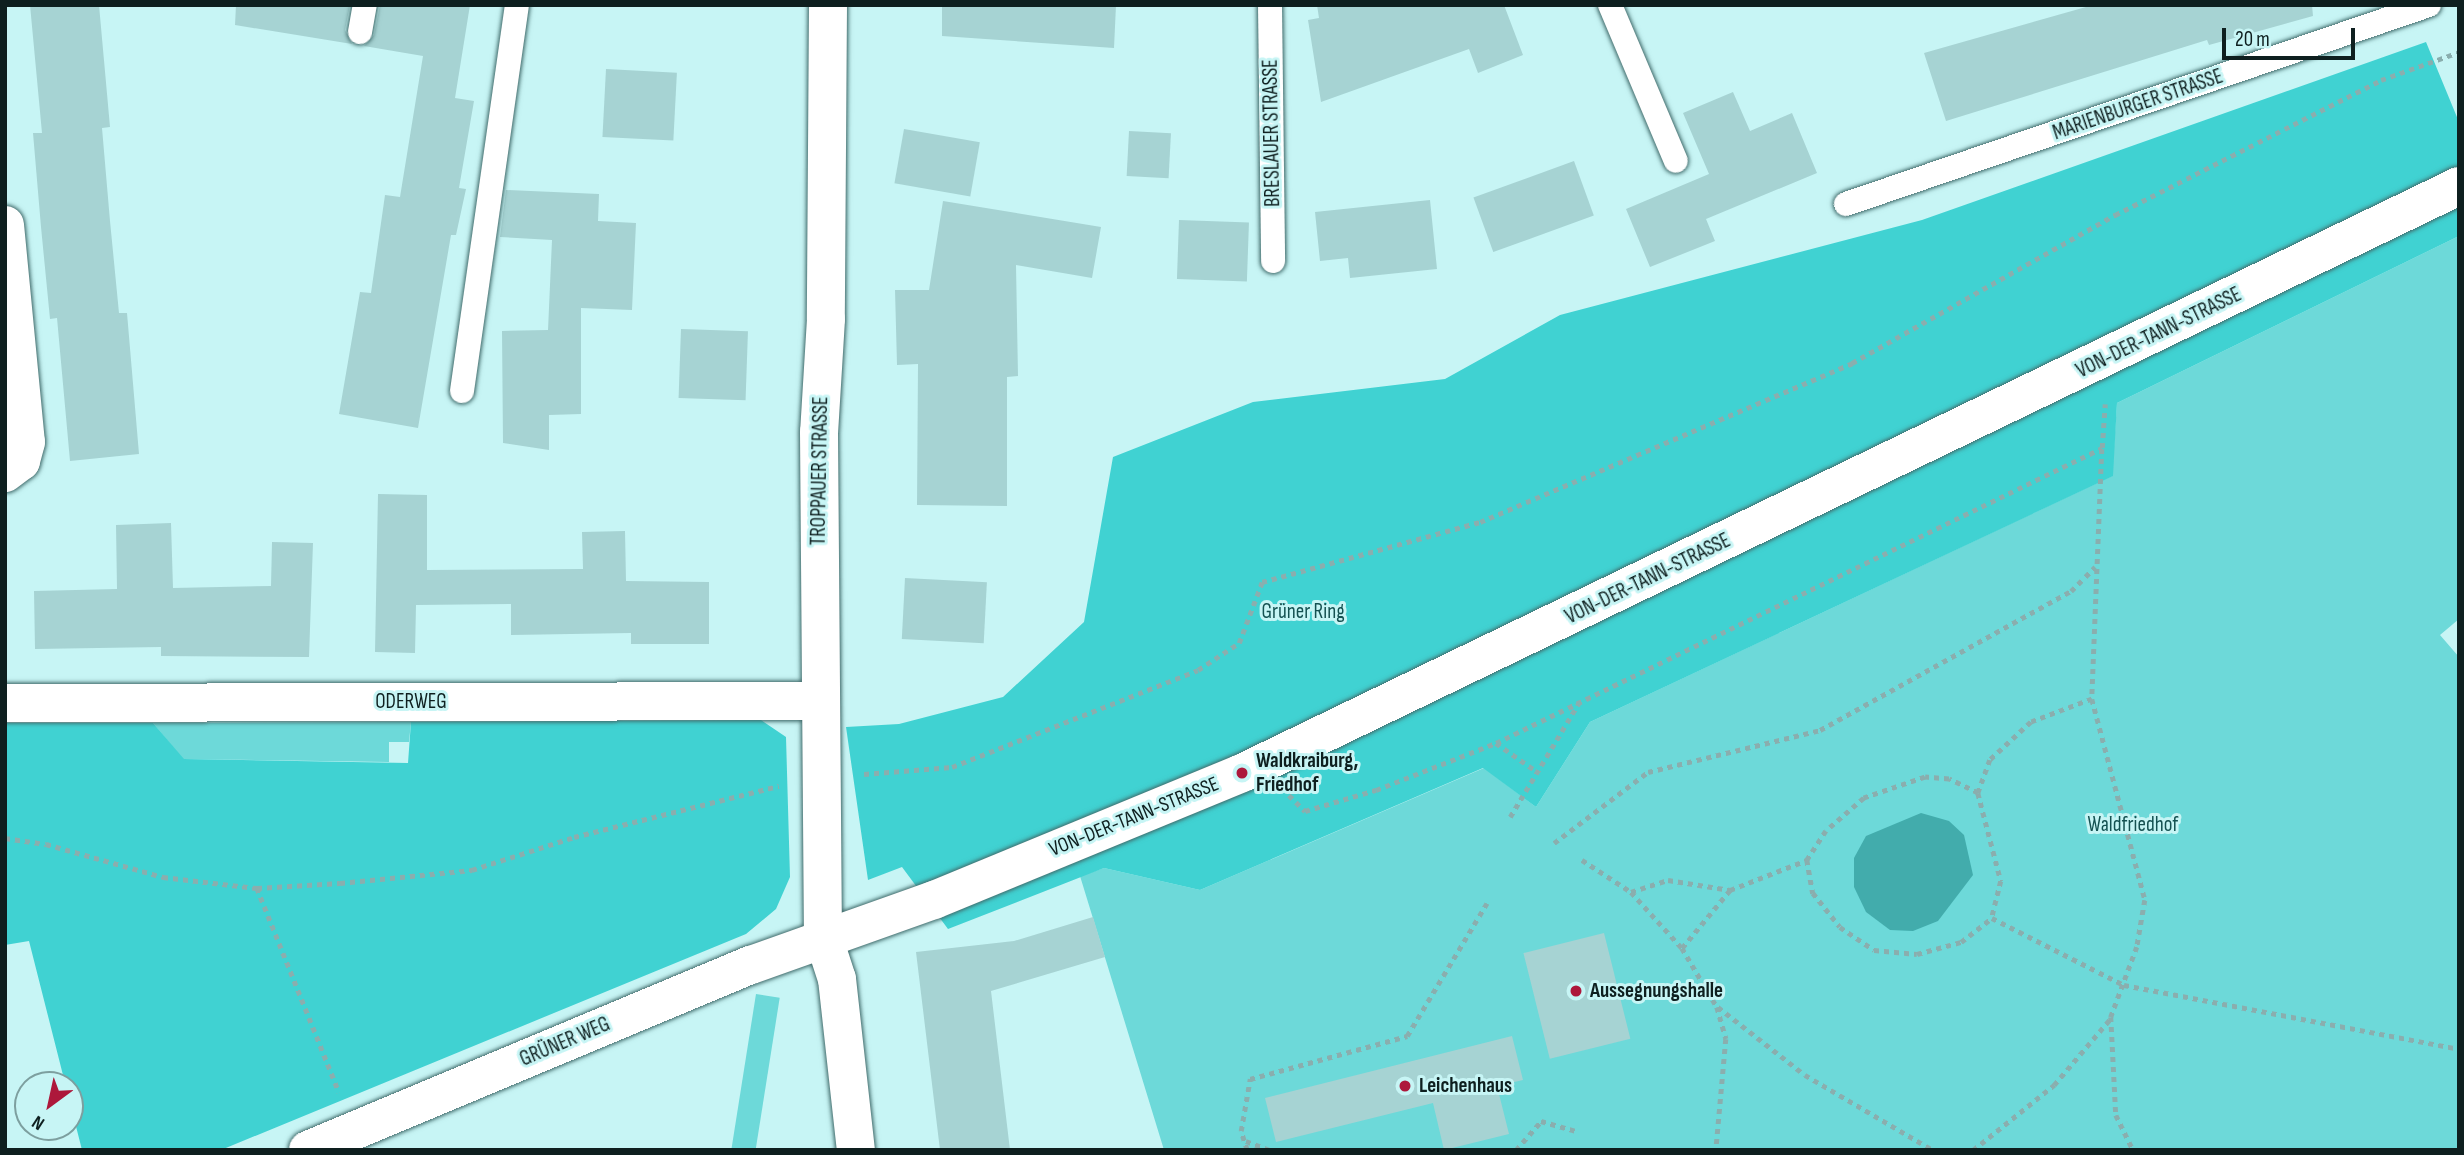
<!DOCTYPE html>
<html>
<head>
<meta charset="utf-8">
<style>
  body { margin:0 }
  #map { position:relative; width:2464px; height:1155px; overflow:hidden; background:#c7f5f5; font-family:"Sofia Sans Condensed",sans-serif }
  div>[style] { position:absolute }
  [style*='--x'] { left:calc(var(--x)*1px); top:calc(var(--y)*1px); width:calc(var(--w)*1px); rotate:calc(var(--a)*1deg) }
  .green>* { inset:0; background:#6dd9d9; transform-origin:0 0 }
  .forest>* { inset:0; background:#40d2d2 }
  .water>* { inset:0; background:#42acac }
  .building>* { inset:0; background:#a6d3d3; transform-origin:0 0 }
  .path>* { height:4.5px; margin-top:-2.25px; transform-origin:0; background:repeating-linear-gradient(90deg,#8aaeae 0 5px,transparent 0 10px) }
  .roads { filter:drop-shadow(0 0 2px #416b6b) drop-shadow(0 0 2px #416b6b) }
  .lane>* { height:24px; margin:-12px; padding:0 12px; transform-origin:12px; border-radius:12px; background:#fff }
  .street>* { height:38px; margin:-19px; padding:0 19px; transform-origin:19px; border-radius:19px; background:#fff }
  .secondary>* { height:38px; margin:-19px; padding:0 19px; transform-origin:19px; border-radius:19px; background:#fff }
  .dots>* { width:19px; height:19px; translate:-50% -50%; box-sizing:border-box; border:4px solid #c7f5f5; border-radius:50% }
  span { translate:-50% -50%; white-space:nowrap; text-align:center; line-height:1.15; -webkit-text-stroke:6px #c7f5f5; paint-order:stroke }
  .street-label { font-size:21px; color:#0e1f1f }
  .park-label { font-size:21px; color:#145151 }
  .poi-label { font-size:21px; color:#0e1f1f; font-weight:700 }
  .left { translate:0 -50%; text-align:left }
  .frame { position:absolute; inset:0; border:7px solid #0e1f1f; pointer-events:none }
  .north { position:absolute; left:14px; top:1071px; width:70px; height:70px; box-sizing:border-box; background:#c7f5f5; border:2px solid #7d9f9f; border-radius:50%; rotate:213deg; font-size:19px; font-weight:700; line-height:28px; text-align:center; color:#0e1f1f }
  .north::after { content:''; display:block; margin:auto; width:24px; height:32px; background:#ad183b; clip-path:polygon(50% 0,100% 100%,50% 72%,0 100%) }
  .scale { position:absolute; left:2222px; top:28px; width:133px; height:32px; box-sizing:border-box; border:4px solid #0e1f1f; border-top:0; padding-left:9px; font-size:21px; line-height:24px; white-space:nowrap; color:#0e1f1f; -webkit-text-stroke:5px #c7f5f5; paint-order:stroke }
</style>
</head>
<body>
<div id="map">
  <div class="green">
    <div style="clip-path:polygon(2459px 236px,2459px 619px,2440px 635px,2459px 657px,2459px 1150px,1164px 1150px,1080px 876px,1104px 868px,1200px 890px,1484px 768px,1536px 807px,1590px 722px,2112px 476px,2117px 403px)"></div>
    <div style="clip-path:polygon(411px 722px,409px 742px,389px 742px,389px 762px,183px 759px,153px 723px)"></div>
    <div style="left:756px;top:994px;width:24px;height:243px;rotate:9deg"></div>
  </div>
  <div class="forest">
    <div style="clip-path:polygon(2426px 42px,2459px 122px,2459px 236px,2117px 403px,2113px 476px,1590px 722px,1536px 807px,1483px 768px,1200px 890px,1104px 868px,948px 929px,902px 867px,868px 880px,846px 727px,899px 724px,1003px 697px,1084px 622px,1113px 457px,1253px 402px,1445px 379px,1560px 315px,1922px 220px)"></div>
    <div style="clip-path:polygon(761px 720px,786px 737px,790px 877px,776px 909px,746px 934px,221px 1150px,82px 1150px,29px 941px,5px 945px,5px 723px,153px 723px,184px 759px,408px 763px,411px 722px)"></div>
  </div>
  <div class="water">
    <div style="clip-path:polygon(1921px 813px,1949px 821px,1964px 835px,1973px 875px,1938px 921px,1913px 931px,1890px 930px,1866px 912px,1854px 887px,1854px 858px,1866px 836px)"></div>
  </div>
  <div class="building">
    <div style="clip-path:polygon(30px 5px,99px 5px,110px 127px,102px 128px,110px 221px,119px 313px,127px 313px,139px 454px,70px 461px,57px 318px,50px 319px,41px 227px,33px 133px,42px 133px)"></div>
    <div style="clip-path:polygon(236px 5px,350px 5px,345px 30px,352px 44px,235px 25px)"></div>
    <div style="clip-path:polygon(380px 5px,470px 5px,455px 98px,474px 101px,459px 188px,466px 189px,456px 235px,451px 235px,418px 428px,339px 414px,360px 292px,371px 293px,385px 195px,400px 197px,423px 56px,364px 46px,374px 35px)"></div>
    <div style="clip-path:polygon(942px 5px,1116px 5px,1114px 48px,942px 36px)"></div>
    <div style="clip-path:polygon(1317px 5px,1504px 5px,1523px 55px,1478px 73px,1469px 49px,1321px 102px,1308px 20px,1319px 18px)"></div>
    <div style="clip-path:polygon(2093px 5px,2312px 5px,2313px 16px,2209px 45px,2207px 40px,1946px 121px,1924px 53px)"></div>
    <div style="left:606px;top:69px;width:71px;height:68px;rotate:3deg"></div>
    <div style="clip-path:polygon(1733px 92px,1750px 131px,1792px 113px,1817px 173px,1706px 219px,1715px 241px,1650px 267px,1626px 209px,1709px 174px,1683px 113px)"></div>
    <div style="left:904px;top:129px;width:77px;height:55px;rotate:10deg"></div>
    <div style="left:1129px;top:131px;width:42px;height:45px;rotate:3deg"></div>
    <div style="left:1574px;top:161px;width:58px;height:107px;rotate:70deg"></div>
    <div style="clip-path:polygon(506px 190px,599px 194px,598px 221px,636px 223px,632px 310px,581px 308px,581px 414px,549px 415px,549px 450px,503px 443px,502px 331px,548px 330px,552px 240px,500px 237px)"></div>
    <div style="clip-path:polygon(1430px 200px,1437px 269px,1350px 278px,1348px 258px,1320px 261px,1315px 212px)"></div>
    <div style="clip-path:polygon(943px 201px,1101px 227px,1092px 278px,1016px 265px,1018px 376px,1007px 377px,1007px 506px,917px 505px,918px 364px,897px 365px,895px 290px,929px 290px)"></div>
    <div style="left:1179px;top:220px;width:70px;height:59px;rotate:2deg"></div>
    <div style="left:681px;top:329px;width:67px;height:69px;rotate:2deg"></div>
    <div style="clip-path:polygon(378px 494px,427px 495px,427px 570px,583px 569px,582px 532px,625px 531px,626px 581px,709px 582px,709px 644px,631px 644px,631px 633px,511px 635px,511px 604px,416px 605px,415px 653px,375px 652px)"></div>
    <div style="clip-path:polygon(171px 523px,173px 588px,271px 586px,272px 542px,313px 543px,309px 657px,161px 656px,161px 647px,35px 649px,34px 591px,117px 589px,116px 525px)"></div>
    <div style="left:905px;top:578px;width:82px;height:61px;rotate:3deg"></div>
    <div style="clip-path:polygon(1093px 917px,1105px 957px,991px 991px,1010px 1150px,940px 1150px,916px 952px,1014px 941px)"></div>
    <div style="left:1604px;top:933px;width:109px;height:83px;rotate:76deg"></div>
    <div style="clip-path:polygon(1512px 1036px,1523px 1080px,1497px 1086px,1509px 1134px,1444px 1150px,1433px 1103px,1276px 1142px,1265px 1098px)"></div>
  </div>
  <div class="path">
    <div style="--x:2102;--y:449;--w:250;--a:92.3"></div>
    <div style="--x:2092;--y:699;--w:208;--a:75.2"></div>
    <div style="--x:2145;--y:900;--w:48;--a:99.7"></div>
    <div style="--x:2137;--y:947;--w:75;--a:110.4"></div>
    <div style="--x:2111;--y:1017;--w:98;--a:87.1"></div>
    <div style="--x:2116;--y:1115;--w:39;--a:64"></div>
    <div style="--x:2092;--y:699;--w:65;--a:159.3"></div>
    <div style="--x:2031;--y:722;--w:56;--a:137.2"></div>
    <div style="--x:1990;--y:760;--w:35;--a:110"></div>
    <div style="--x:1978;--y:793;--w:91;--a:75.4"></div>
    <div style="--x:2001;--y:881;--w:38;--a:104"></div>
    <div style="--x:1992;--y:918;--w:148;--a:26.9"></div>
    <div style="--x:2124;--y:985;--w:341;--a:10.8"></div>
    <div style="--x:1496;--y:743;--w:49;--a:35"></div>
    <div style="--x:864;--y:774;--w:88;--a:-4.5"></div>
    <div style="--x:952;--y:767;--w:264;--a:-21.5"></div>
    <div style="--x:1198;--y:670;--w:49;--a:-33.4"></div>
    <div style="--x:1239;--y:643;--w:65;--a:-69.3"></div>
    <div style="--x:1262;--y:582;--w:226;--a:-15.4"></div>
    <div style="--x:1480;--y:522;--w:405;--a:-23.1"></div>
    <div style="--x:1852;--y:363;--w:302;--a:-29.4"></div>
    <div style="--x:2115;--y:215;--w:298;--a:-26.9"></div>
    <div style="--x:2381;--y:80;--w:83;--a:-19.7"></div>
    <div style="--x:1978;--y:793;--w:32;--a:-154"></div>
    <div style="--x:1949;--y:779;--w:24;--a:-175"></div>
    <div style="--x:1925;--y:777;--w:65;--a:161"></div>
    <div style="--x:1864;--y:798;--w:50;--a:139"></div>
    <div style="--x:1826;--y:831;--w:35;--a:123"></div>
    <div style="--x:1807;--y:860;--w:34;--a:80"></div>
    <div style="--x:1813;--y:893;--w:43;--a:51.5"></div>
    <div style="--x:1840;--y:927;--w:41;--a:34.1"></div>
    <div style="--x:1874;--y:950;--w:43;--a:5.3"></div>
    <div style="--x:1917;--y:954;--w:46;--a:-15.3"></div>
    <div style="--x:1961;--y:942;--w:39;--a:-38"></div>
    <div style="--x:1289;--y:795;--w:23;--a:45"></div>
    <div style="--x:1305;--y:811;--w:74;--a:-16.5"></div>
    <div style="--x:1376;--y:790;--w:129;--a:-21.4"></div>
    <div style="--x:1496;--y:743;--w:674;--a:-25.96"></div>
    <div style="--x:2102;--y:448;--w:44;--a:-86.1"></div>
    <div style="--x:1510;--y:817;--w:135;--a:-58.9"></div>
    <div style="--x:5;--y:838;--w:41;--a:8.3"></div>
    <div style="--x:46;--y:844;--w:122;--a:15.8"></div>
    <div style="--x:163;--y:877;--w:95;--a:6.7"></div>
    <div style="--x:257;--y:888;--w:83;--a:-3.4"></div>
    <div style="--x:340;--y:883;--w:133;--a:-5.6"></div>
    <div style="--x:472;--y:870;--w:107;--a:-17.9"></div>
    <div style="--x:574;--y:837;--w:211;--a:-14"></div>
    <div style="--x:1554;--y:843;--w:118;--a:-37.1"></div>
    <div style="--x:1648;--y:772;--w:177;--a:-13.7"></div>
    <div style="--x:1820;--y:730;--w:287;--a:-29"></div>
    <div style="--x:2071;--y:591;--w:34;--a:-45"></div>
    <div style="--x:1582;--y:860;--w:59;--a:33.1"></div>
    <div style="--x:1631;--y:892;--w:76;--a:47.7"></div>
    <div style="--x:1682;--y:948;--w:69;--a:59.3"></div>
    <div style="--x:1717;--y:1007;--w:33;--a:74"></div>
    <div style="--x:1726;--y:1039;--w:111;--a:95.1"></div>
    <div style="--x:257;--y:888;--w:220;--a:68.1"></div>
    <div style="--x:1631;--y:892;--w:39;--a:-18"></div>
    <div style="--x:1668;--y:880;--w:63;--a:9.2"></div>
    <div style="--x:1730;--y:890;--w:83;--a:-21.3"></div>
    <div style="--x:1682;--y:948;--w:75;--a:-50.4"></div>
    <div style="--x:1718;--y:1007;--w:110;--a:38"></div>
    <div style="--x:1805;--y:1075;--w:148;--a:30.4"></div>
    <div style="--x:1246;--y:1141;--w:25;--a:21"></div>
    <div style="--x:1247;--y:1150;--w:20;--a:-108"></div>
    <div style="--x:1241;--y:1131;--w:53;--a:-80.2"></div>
    <div style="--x:1250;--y:1079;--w:163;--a:-15.3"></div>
    <div style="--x:1407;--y:1036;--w:155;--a:-59"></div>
    <div style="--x:1516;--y:1150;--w:38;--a:-49"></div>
    <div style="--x:1541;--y:1121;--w:36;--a:16"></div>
    <div style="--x:1973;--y:1150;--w:104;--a:-38.7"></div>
    <div style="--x:2054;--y:1085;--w:88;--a:-49.6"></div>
  </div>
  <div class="roads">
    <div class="lane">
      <div style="--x:1270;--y:5;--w:256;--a:89.3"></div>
      <div style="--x:1610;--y:5;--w:169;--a:67.1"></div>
      <div style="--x:360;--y:32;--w:27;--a:-80"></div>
      <div style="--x:1846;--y:204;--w:616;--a:-18.85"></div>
      <div style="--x:462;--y:391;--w:390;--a:-81.9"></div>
    </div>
    <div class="street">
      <div style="--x:828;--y:5;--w:314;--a:90.4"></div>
      <div style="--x:826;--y:319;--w:113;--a:93.5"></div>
      <div style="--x:819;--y:432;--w:504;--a:89.55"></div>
      <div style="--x:823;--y:936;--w:45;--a:72"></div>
      <div style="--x:837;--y:979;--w:172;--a:83.7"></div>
      <div style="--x:5;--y:225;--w:218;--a:84.5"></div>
      <div style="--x:26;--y:442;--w:20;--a:105"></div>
      <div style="--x:21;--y:461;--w:20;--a:143"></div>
      <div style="--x:5;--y:703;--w:813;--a:-0.14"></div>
    </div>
    <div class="secondary">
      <div style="--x:308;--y:1150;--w:480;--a:-22.7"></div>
      <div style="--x:751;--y:965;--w:194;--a:-19.6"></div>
      <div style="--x:934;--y:900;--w:333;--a:-22.4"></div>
      <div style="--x:1242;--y:773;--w:1351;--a:-25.75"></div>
    </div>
  </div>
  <div class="dots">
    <div style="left:1242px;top:773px;background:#ad183b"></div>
    <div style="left:1576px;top:991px;background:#ad183b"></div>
    <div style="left:1405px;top:1086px;background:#ad183b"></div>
  </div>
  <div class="street-label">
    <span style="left:2138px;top:105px;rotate:-19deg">MARIENBURGER STRASSE</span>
    <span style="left:1272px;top:133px;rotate:-91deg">BRESLAUER STRASSE</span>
    <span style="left:2159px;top:333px;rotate:-26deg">VON-DER-TANN-STRASSE</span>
    <span style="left:820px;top:471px;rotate:-89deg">TROPPAUER STRASSE</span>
    <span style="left:1648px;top:579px;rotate:-26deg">VON-DER-TANN-STRASSE</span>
    <span style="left:411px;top:702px">ODERWEG</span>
    <span style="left:1134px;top:817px;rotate:-22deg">VON-DER-TANN-STRASSE</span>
    <span style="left:565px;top:1042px;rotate:-23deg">GRÜNER WEG</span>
  </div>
  <div class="park-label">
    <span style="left:1303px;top:612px">Grüner Ring</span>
    <span style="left:2133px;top:825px">Waldfriedhof</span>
  </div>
  <div class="poi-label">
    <span class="left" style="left:1256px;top:773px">Waldkraiburg,<br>Friedhof</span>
    <span class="left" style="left:1590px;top:991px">Aussegnungshalle</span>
    <span class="left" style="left:1419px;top:1086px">Leichenhaus</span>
  </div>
  <div class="frame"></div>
  <div class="north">N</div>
  <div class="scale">20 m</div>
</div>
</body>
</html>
